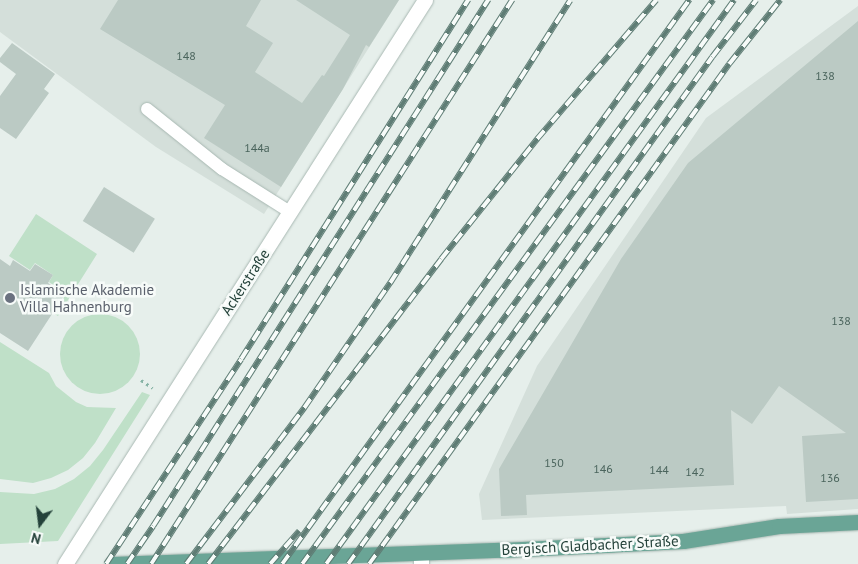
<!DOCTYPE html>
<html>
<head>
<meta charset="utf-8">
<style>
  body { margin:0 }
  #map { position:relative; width:858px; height:564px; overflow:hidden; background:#e6efeb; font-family:"PT Sans",sans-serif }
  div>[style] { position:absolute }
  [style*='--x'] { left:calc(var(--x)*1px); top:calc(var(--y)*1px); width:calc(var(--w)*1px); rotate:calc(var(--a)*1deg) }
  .built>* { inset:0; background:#d4dfda }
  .green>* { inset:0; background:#bfe0c8 }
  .round { border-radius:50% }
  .building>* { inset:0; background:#bbcac4; transform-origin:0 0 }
  .path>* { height:3px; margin-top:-1.5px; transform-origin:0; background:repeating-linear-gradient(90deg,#86b3a5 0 2.5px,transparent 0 6.5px) }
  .roads { filter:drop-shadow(0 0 1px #a8b8b2) drop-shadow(0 0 1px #a8b8b2) }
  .lane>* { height:12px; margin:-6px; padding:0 6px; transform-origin:6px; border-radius:6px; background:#fff }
  .street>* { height:15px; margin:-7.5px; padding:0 7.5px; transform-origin:7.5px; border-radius:7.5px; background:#fff }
  .primary>* { height:15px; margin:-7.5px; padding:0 7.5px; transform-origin:7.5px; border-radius:7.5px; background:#6aa596 }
  .rail>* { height:5.5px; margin-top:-2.75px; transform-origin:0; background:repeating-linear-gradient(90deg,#f7fbf9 0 11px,#5f7d75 0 22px); box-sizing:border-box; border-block:1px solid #5f7d75 }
  .dots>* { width:14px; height:14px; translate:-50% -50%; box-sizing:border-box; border:2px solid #f7fbf9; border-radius:50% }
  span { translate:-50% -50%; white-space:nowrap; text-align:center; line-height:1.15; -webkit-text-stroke:5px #f7fbf9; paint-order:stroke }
  .number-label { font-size:12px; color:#4a645c }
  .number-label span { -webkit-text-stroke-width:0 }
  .street-label { font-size:15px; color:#24423a }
  .worship-label { font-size:15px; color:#5b616d }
  .left { translate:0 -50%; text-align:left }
  .north { position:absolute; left:15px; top:499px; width:50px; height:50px; -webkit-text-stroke:4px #f7fbf9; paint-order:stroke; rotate:195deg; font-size:14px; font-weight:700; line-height:20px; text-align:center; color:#24423a }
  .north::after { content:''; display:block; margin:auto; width:18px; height:22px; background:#24423a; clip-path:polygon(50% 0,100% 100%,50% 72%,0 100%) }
</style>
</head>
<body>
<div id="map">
  <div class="built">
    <div style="clip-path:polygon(0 0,399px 0,264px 214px,156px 147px,0 32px)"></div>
    <div style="clip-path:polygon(858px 6px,858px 509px,787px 514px,786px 506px,482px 520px,479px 494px,537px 366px,706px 118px)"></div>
  </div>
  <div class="green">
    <div style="clip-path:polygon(36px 214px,97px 254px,58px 316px,53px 313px,66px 294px,49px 282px,53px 275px,35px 263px,30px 270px,9px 256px)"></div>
    <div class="round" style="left:60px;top:314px;width:80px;height:80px"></div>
    <div style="clip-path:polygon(0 342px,49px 373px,56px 386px,76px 402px,87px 407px,116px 408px,95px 443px,83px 458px,68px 470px,51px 478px,33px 483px,0 479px)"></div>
    <div style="clip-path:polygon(142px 392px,150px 395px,58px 541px,0 544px,0 492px,34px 494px,55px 489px,74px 479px,90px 466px,103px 450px)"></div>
  </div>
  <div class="building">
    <div style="clip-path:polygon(118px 0,261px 0,246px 26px,273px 43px,255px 72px,302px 103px,322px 75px,324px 76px,350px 35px,296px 0,399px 0,369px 47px,366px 45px,343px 89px,281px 187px,204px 138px,225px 105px,100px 29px)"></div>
    <div style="clip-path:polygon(858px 21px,858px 499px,806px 502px,802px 436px,846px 433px,779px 386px,752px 424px,731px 410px,734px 485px,526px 495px,527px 515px,501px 516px,499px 469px,621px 259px,688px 163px)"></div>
    <div style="clip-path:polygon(12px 43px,55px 74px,44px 89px,49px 93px,16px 139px,0 128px,0 96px,16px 74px,0 62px,0 58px)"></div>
    <div style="left:104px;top:187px;width:60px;height:40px;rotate:32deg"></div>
    <div style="clip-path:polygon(0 259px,10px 266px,13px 260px,30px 271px,35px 264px,53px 275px,48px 283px,65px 294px,28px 351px,0 333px)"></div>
  </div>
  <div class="path">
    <div style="--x:141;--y:380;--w:14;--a:34"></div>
  </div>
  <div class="roads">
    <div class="lane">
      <div style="--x:147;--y:109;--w:96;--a:38.7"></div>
      <div style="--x:222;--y:169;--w:80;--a:32.3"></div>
    </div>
    <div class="street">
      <div style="--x:421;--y:553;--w:11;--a:90"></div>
      <div style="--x:65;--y:564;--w:669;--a:-57.45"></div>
    </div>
    <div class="primary">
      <div style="--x:112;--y:564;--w:389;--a:-2.1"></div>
      <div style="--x:501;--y:550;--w:182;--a:-2.8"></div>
      <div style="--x:683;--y:541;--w:97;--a:-8.9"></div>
      <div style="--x:779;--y:526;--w:79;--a:-2.9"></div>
    </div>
  </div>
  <div class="rail">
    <div style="--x:106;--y:564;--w:245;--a:-56.6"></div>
    <div style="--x:241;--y:359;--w:425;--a:-57.7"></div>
    <div style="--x:127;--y:564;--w:46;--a:-55.6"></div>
    <div style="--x:153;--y:526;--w:624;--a:-57.51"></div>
    <div style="--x:151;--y:564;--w:670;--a:-57.38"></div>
    <div style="--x:186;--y:564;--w:196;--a:-52.9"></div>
    <div style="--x:304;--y:408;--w:152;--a:-55.5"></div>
    <div style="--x:390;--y:283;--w:335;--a:-57.5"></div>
    <div style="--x:208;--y:564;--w:384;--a:-52.6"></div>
    <div style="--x:441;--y:259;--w:154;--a:-51.3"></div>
    <div style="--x:537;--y:139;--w:183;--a:-49.4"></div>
    <div style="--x:270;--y:564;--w:44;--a:-48.7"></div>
    <div style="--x:282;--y:564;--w:696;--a:-54.18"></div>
    <div style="--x:302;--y:564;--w:698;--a:-53.92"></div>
    <div style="--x:326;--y:564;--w:696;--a:-54.12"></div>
    <div style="--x:348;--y:564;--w:624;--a:-54.32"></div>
    <div style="--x:712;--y:57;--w:72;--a:-52.3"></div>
    <div style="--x:369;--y:564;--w:616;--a:-54.25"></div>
    <div style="--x:729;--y:64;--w:82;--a:-51.4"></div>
  </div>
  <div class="dots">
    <div style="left:10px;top:298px;background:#6b7280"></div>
  </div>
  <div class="number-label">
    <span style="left:186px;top:56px">148</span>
    <span style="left:825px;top:76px">138</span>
    <span style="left:257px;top:148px">144a</span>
    <span style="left:841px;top:321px">138</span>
    <span style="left:554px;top:463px">150</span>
    <span style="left:603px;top:469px">146</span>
    <span style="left:659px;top:470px">144</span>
    <span style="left:695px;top:472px">142</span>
    <span style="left:830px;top:478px">136</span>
  </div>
  <div class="street-label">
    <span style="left:245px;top:282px;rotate:-57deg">Ackerstraße</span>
    <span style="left:590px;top:545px;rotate:-3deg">Bergisch Gladbacher Straße</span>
  </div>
  <div class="worship-label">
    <span class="left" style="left:20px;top:298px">Islamische Akademie<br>Villa Hahnenburg</span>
  </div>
  <div class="north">N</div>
</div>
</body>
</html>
